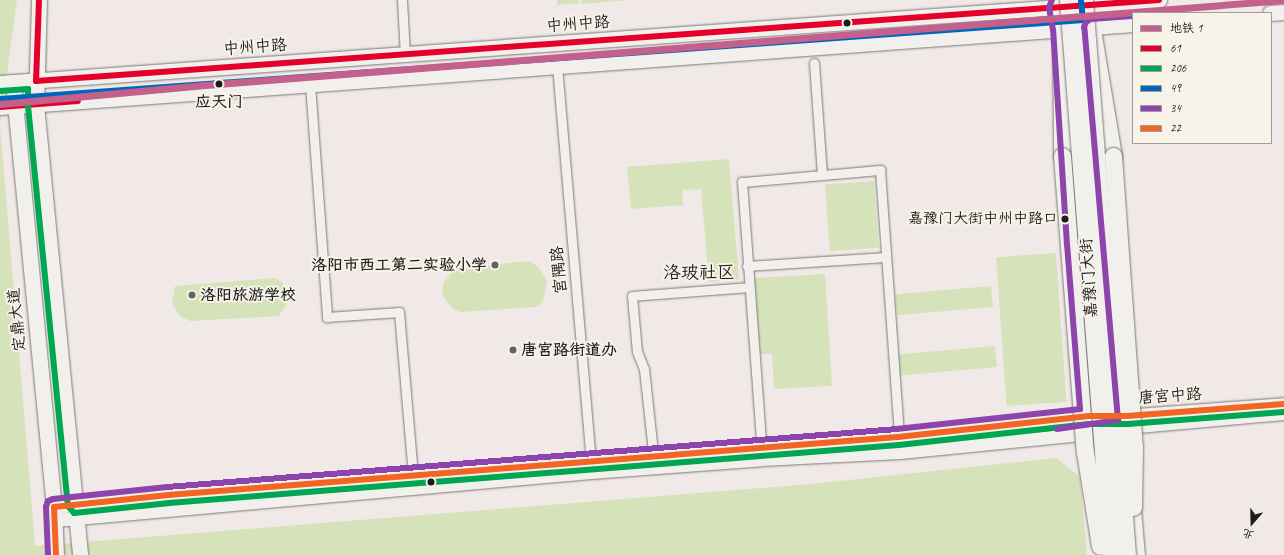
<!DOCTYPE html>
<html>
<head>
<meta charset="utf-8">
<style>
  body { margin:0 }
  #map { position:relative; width:1284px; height:555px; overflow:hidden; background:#f0e9e7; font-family:Caveat,"LXGW WenKai TC",sans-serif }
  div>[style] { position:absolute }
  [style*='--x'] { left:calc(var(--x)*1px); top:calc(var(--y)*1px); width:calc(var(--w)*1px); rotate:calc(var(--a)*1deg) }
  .green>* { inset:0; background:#d6e2b9; transform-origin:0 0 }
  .roads { filter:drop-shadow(0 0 1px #7b7877) drop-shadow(0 0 1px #7b7877) }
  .street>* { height:9px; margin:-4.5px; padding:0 4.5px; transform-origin:4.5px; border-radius:4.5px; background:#f2f0ec }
  .secondary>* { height:13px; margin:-6.5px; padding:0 6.5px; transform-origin:6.5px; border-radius:6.5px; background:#f2f0ec }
  .primary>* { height:15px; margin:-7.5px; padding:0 7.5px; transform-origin:7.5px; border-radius:7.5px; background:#f2f0ec }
  .highway>* { height:17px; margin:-8.5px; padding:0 8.5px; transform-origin:8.5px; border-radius:8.5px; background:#f2f0ec }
  .bridges { filter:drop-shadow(0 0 1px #7b7877) drop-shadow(0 0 1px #7b7877) }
  .highway-bridge>* { height:17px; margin:-8.5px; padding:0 8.5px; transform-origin:8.5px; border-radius:8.5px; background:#f2f0ec }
  .bus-1>* { height:6px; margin:-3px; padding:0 3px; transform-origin:3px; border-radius:3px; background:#e4002b }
  .bus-2>* { height:6px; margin:-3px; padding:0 3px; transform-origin:3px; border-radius:3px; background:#00a651 }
  .bus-3>* { height:6px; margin:-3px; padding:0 3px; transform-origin:3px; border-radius:3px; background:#0065bd }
  .bus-4>* { height:6px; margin:-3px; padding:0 3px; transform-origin:3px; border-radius:3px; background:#8e44ad }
  .bus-5>* { height:6px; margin:-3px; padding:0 3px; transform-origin:3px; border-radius:3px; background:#f26522 }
  .metro-1>* { height:7px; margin:-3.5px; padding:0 3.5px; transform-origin:3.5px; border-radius:3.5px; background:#c4608c }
  .dots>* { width:11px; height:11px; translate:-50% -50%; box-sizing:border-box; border:2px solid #f7f3e8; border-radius:50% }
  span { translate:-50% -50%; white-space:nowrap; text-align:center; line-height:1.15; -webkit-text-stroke:4px #f7f3e8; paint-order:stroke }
  .bus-label { font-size:15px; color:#1c1c1c }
  .right { translate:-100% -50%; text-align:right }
  .street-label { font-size:16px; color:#1c1c1c }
  .stop-label { font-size:16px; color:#1c1c1c; font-weight:700 }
  .poi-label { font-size:16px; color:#1c1c1c; font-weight:700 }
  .left { translate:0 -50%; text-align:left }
  .quarter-label { font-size:18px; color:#1c1c1c }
  .legend { position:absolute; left:1132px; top:12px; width:140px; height:132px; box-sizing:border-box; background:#f7f3e8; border:1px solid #9f9d96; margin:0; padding:5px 7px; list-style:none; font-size:12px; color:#1c1c1c }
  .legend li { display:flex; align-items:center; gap:8px; height:20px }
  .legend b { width:20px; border:1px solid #9f9d96 }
  .north { position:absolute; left:1232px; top:503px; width:40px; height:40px; -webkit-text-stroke:3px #f7f3e8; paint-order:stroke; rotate:200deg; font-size:11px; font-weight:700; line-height:16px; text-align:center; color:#1c1c1c }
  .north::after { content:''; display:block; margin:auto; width:14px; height:18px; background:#1c1c1c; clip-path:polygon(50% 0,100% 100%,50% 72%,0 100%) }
</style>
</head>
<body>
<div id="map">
  <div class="green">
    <div style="clip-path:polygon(0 0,17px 0,0 125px,35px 546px,811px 484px,1056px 458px,1080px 477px,1087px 555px,0 555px)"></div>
    <div style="clip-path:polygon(557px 0,579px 0,579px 3px,557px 5px)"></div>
    <div style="clip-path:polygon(581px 0,629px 0,581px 4px)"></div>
    <div style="clip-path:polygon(729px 159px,739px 279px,709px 282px,701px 189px,682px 190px,683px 205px,631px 209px,627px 167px)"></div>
    <div style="left:874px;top:181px;width:67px;height:49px;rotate:86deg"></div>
    <div style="left:1056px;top:253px;width:149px;height:60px;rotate:86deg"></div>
    <div style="clip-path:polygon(530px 261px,539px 268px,547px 281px,544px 297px,541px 303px,535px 307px,460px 312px,453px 309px,444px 298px,442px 292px,444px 281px,456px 268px)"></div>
    <div style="clip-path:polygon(825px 274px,832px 386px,774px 389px,772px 354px,759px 354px,754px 278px)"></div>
    <div style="clip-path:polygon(276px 278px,283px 283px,287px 297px,286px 305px,279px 316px,190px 321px,180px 316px,172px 304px,175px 286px)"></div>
    <div style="left:991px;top:286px;width:21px;height:96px;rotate:85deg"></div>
    <div style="left:995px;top:346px;width:21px;height:98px;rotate:85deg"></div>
  </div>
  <div class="roads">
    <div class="street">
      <div style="--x:402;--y:0;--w:55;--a:86.9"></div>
      <div style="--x:814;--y:63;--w:112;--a:85.9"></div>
      <div style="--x:557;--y:66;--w:401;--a:85.1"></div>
      <div style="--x:310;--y:84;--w:234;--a:85.8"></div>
      <div style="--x:327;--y:317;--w:72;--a:-4"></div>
      <div style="--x:399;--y:312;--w:165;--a:85.1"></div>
      <div style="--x:747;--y:266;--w:139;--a:-3.7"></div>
      <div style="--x:762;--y:454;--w:273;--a:-94.2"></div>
      <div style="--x:742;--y:182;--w:139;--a:-5"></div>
      <div style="--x:880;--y:170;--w:283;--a:85.9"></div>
      <div style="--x:654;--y:461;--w:93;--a:-96.2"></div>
      <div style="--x:644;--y:369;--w:18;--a:-112"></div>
      <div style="--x:637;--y:352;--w:56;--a:-95.1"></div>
      <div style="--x:632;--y:296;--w:117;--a:-4.4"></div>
    </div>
    <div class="secondary">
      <div style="--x:1057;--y:0;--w:39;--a:84"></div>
      <div style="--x:1122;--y:416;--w:162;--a:-4.2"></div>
      <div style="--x:1133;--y:498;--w:57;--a:85"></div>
      <div style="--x:54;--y:507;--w:115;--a:-6"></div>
      <div style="--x:168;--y:495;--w:732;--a:-4.54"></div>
      <div style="--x:898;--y:437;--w:194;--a:-6.2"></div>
      <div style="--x:55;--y:520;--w:538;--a:-5.12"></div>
      <div style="--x:591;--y:472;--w:171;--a:-4.3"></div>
      <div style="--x:762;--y:459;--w:138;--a:-2.9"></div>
      <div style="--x:900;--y:452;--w:192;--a:-5.7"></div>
      <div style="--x:1091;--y:433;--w:36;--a:-9"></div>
      <div style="--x:1127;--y:427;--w:158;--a:-5.1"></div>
    </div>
    <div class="primary">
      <div style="--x:39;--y:0;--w:105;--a:91.6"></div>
      <div style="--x:36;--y:105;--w:452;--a:84.4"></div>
      <div style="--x:1270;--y:13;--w:14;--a:-4"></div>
      <div style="--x:13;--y:82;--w:427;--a:84.5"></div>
      <div style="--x:54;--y:507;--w:48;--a:87.6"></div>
      <div style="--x:0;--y:83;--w:1162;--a:-4.1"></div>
      <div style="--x:0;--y:107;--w:1136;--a:-4.19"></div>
    </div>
    <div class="highway">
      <div style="--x:1061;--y:29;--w:127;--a:89.5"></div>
      <div style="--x:1093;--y:36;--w:122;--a:80.5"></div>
    </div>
  </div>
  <div class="bridges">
    <div class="highway-bridge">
      <div style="--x:1068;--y:0;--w:557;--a:85.57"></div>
      <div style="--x:1084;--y:0;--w:557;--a:85.57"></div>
      <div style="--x:1062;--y:156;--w:297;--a:85.6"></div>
      <div style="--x:1085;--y:452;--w:95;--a:80.9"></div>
      <div style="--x:1113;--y:156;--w:291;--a:85.9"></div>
      <div style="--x:1134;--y:446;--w:61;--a:90.9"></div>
    </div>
  </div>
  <div class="bus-1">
    <div style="--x:39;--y:0;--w:81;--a:92.1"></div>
    <div style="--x:36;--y:81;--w:1126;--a:-4.13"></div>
    <div style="--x:0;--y:107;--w:78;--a:-4.4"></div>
  </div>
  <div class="bus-2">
    <div style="--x:0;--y:91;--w:28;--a:-4"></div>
    <div style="--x:28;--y:89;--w:17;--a:90"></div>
    <div style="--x:28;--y:106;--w:402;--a:84.3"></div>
    <div style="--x:68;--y:506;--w:9;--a:49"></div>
    <div style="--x:74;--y:513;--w:96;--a:-6"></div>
    <div style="--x:169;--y:503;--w:732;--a:-4.54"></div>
    <div style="--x:899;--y:445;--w:191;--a:-6.3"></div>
    <div style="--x:1089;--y:424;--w:39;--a:0"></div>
    <div style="--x:1128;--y:424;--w:156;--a:-4.4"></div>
  </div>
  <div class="bus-3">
    <div style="--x:0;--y:99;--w:1086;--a:-4.17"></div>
    <div style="--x:1083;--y:20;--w:19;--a:-96"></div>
  </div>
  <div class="bus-4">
    <div style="--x:1057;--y:429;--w:62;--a:-8.4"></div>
    <div style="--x:1118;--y:420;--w:394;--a:-94.9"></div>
    <div style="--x:1084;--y:27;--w:5;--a:-68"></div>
    <div style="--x:1086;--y:22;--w:6;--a:-31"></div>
    <div style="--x:1091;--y:19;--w:41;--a:-4.2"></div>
    <div style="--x:48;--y:555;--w:48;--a:-92.4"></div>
    <div style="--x:46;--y:507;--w:6;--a:-72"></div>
    <div style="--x:48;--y:501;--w:5;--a:-22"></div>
    <div style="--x:53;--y:499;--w:115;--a:-6"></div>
    <div style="--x:167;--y:487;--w:732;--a:-4.54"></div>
    <div style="--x:897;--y:429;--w:184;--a:-6.2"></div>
    <div style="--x:1080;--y:409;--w:165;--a:-94.5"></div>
    <div style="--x:1067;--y:245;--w:215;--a:-93.7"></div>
    <div style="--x:1053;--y:30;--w:23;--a:-100"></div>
    <div style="--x:1049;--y:7;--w:8;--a:-67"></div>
  </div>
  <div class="bus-5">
    <div style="--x:56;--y:555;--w:48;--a:-92.4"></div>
    <div style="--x:54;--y:507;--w:115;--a:-6"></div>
    <div style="--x:168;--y:495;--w:732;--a:-4.54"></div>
    <div style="--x:898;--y:437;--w:192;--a:-6.3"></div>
    <div style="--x:1089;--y:416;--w:38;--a:0"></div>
    <div style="--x:1127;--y:416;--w:157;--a:-4.4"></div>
  </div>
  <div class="metro-1">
    <div style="--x:0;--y:104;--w:206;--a:-5.3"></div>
    <div style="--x:205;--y:85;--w:1082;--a:-4.5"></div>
  </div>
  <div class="dots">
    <div style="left:847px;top:23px;background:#1c1c1c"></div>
    <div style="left:219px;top:84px;background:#1c1c1c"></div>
    <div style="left:1065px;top:219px;background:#1c1c1c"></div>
    <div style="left:495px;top:265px;background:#666463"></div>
    <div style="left:192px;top:295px;background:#666463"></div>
    <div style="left:513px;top:350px;background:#666463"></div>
    <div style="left:431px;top:482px;background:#1c1c1c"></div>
  </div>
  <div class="bus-label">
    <span class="right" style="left:1058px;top:219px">嘉豫门大街中州中路口</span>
  </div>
  <div class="street-label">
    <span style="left:578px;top:24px;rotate:-4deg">中州中路</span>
    <span style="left:255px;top:47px;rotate:-4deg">中州中路</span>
    <span style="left:559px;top:270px;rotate:-95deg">宫隅路</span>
    <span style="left:1089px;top:278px;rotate:-94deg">嘉豫门大街</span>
    <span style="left:17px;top:320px;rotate:-96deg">定鼎大道</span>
    <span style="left:1170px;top:396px;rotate:-4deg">唐宫中路</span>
  </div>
  <div class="stop-label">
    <span style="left:219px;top:102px">应天门</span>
  </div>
  <div class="poi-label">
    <span class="right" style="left:487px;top:265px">洛阳市西工第二实验小学</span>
    <span class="left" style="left:200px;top:295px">洛阳旅游学校</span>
    <span class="left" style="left:521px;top:350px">唐宫路街道办</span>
  </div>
  <div class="quarter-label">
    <span style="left:699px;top:272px">洛玻社区</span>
  </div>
  <ul class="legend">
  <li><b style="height:5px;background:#c4608c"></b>地铁 1</li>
  <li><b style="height:5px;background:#e4002b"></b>61</li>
  <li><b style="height:5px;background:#00a651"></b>206</li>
  <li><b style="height:5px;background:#0065bd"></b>49</li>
  <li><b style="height:5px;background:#8e44ad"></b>34</li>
  <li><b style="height:5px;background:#f26522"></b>22</li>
  </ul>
  <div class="north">北</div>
</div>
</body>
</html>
